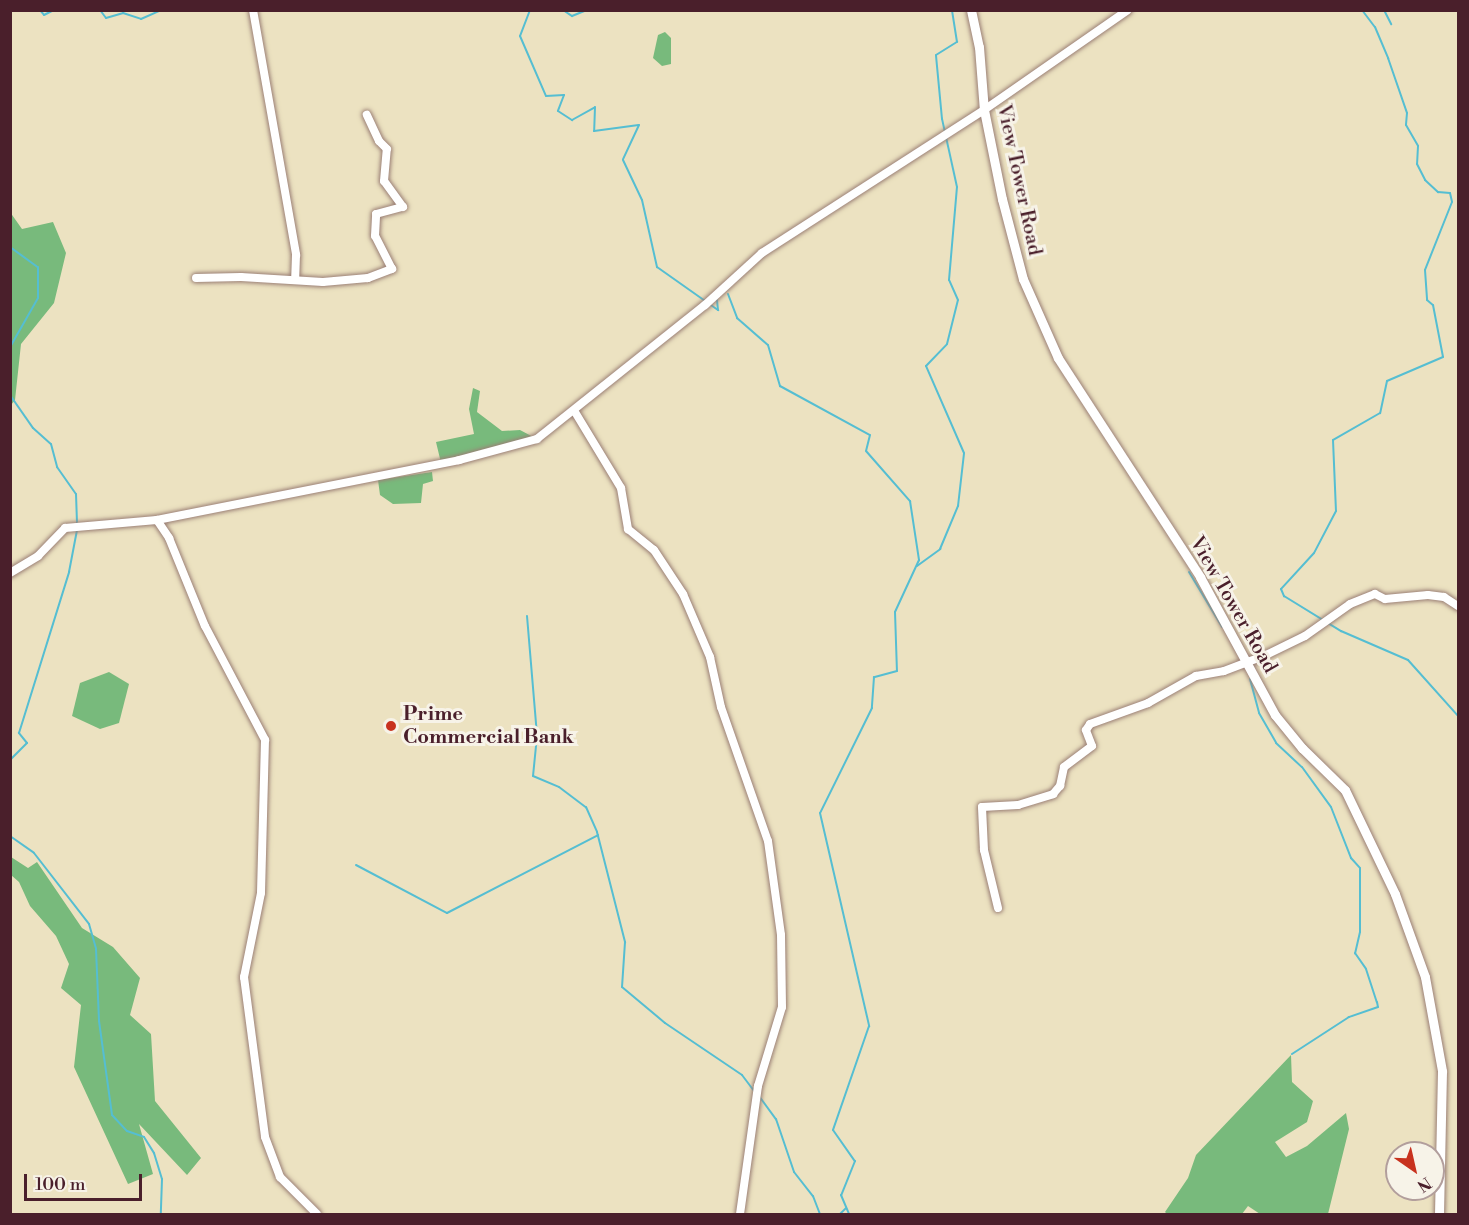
<!DOCTYPE html>
<html>
<head>
<meta charset="utf-8">
<style>
  body { margin:0 }
  #map { position:relative; width:1469px; height:1225px; overflow:hidden; background:#ece2c1; font-family:"Libre Bodoni",serif }
  div>[style] { position:absolute }
  [style*='--x'] { left:calc(var(--x)*1px); top:calc(var(--y)*1px); width:calc(var(--w)*1px); rotate:calc(var(--a)*1deg) }
  .forest>* { inset:0; background:#78ba7c }
  .stream>* { height:2px; margin:-1px; padding:0 1px; transform-origin:1px; border-radius:1px; background:#55bed2 }
  .roads { filter:drop-shadow(0 0 2px #9b8076) drop-shadow(0 0 2px #9b8076) }
  .minor>* { height:8px; margin:-4px; padding:0 4px; transform-origin:4px; border-radius:4px; background:#fff }
  .tertiary>* { height:9px; margin:-4.5px; padding:0 4.5px; transform-origin:4.5px; border-radius:4.5px; background:#fff }
  .dots>* { width:16px; height:16px; translate:-50% -50%; box-sizing:border-box; border:3px solid #f7f3e8; border-radius:50% }
  span { translate:-50% -50%; white-space:nowrap; text-align:center; line-height:1.15; -webkit-text-stroke:6px #f7f3e8; paint-order:stroke }
  .street-label { font-size:20px; color:#4a1f2b }
  .poi-label { font-size:20px; color:#4a1f2b; font-weight:700 }
  .left { translate:0 -50%; text-align:left }
  .frame { position:absolute; inset:0; border:12px solid #4a1f2b; pointer-events:none }
  .north { position:absolute; left:1385px; top:1141px; width:60px; height:60px; box-sizing:border-box; background:#f7f3e8; border:2px solid #b29e9c; border-radius:50%; rotate:146deg; font-size:16px; font-weight:700; line-height:24px; text-align:center; color:#4a1f2b }
  .north::after { content:''; display:block; margin:auto; width:21px; height:27px; background:#c8321e; clip-path:polygon(50% 0,100% 100%,50% 72%,0 100%) }
  .scale { position:absolute; left:24px; top:1174px; width:118px; height:27px; box-sizing:border-box; border:3px solid #4a1f2b; border-top:0; padding-left:8px; font-size:18px; line-height:21px; white-space:nowrap; color:#4a1f2b; -webkit-text-stroke:4px #f7f3e8; paint-order:stroke }
</style>
</head>
<body>
<div id="map">
  <div class="forest">
    <div style="clip-path:polygon(665px 32px,671px 38px,671px 64px,662px 66px,653px 58px,658px 35px)"></div>
    <div style="clip-path:polygon(10px 212px,22px 229px,53px 222px,66px 253px,54px 303px,21px 344px,15px 400px,11px 405px)"></div>
    <div style="clip-path:polygon(473px 388px,480px 391px,477px 412px,502px 431px,520px 430px,537px 439px,441px 463px,436px 442px,474px 434px,469px 409px)"></div>
    <div style="clip-path:polygon(432px 472px,433px 481px,423px 484px,421px 503px,393px 504px,380px 495px,378px 480px)"></div>
    <div style="clip-path:polygon(109px 672px,129px 684px,119px 723px,100px 729px,72px 716px,80px 683px)"></div>
    <div style="clip-path:polygon(11px 857px,28px 868px,37px 862px,82px 928px,113px 947px,140px 978px,130px 1015px,151px 1034px,155px 1101px,201px 1158px,187px 1175px,139px 1124px,153px 1174px,128px 1184px,74px 1067px,81px 1005px,61px 988px,69px 964px,56px 936px,30px 906px,19px 882px,11px 875px)"></div>
    <div style="clip-path:polygon(1291px 1055px,1292px 1082px,1313px 1101px,1307px 1122px,1275px 1142px,1286px 1157px,1307px 1146px,1346px 1113px,1349px 1129px,1328px 1214px,1260px 1214px,1248px 1206px,1242px 1214px,1167px 1214px,1165px 1212px,1188px 1178px,1196px 1155px)"></div>
  </div>
  <div class="stream">
    <div style="--x:40;--y:10;--w:6;--a:51"></div>
    <div style="--x:44;--y:15;--w:11;--a:-27"></div>
    <div style="--x:100;--y:10;--w:10;--a:53"></div>
    <div style="--x:106;--y:18;--w:18;--a:-16"></div>
    <div style="--x:123;--y:13;--w:19;--a:18"></div>
    <div style="--x:141;--y:19;--w:22;--a:-24"></div>
    <div style="--x:530;--y:10;--w:28;--a:111"></div>
    <div style="--x:520;--y:36;--w:65;--a:66.6"></div>
    <div style="--x:546;--y:96;--w:18;--a:-3"></div>
    <div style="--x:564;--y:95;--w:17;--a:111"></div>
    <div style="--x:558;--y:111;--w:17;--a:33"></div>
    <div style="--x:572;--y:120;--w:26;--a:-29"></div>
    <div style="--x:595;--y:107;--w:24;--a:92"></div>
    <div style="--x:594;--y:131;--w:45;--a:-7.6"></div>
    <div style="--x:639;--y:125;--w:38;--a:115"></div>
    <div style="--x:623;--y:160;--w:44;--a:64.6"></div>
    <div style="--x:642;--y:200;--w:69;--a:77.4"></div>
    <div style="--x:657;--y:267;--w:75;--a:35.2"></div>
    <div style="--x:718;--y:310;--w:10;--a:-96"></div>
    <div style="--x:563;--y:10;--w:11;--a:34"></div>
    <div style="--x:572;--y:16;--w:16;--a:-22"></div>
    <div style="--x:1362;--y:10;--w:21;--a:53"></div>
    <div style="--x:1375;--y:27;--w:34;--a:67"></div>
    <div style="--x:1388;--y:58;--w:58;--a:70.9"></div>
    <div style="--x:1407;--y:113;--w:12;--a:95"></div>
    <div style="--x:1406;--y:125;--w:24;--a:60"></div>
    <div style="--x:1418;--y:146;--w:18;--a:93"></div>
    <div style="--x:1417;--y:164;--w:18;--a:63"></div>
    <div style="--x:1425;--y:180;--w:18;--a:43"></div>
    <div style="--x:1438;--y:192;--w:12;--a:5"></div>
    <div style="--x:1450;--y:193;--w:9;--a:77"></div>
    <div style="--x:1452;--y:202;--w:73;--a:111.7"></div>
    <div style="--x:1425;--y:270;--w:30;--a:86"></div>
    <div style="--x:1427;--y:300;--w:8;--a:40"></div>
    <div style="--x:1433;--y:305;--w:53;--a:79.1"></div>
    <div style="--x:1443;--y:357;--w:61;--a:156.8"></div>
    <div style="--x:1387;--y:381;--w:33;--a:102"></div>
    <div style="--x:1380;--y:413;--w:54;--a:150.1"></div>
    <div style="--x:1333;--y:440;--w:71;--a:87.6"></div>
    <div style="--x:1336;--y:511;--w:47;--a:117.6"></div>
    <div style="--x:1314;--y:553;--w:49;--a:132.5"></div>
    <div style="--x:1281;--y:589;--w:8;--a:67"></div>
    <div style="--x:1284;--y:596;--w:67;--a:31.6"></div>
    <div style="--x:1341;--y:631;--w:73;--a:23.4"></div>
    <div style="--x:1408;--y:660;--w:75;--a:48.2"></div>
    <div style="--x:1384;--y:10;--w:16;--a:63"></div>
    <div style="--x:10;--y:247;--w:34;--a:36"></div>
    <div style="--x:38;--y:267;--w:31;--a:90"></div>
    <div style="--x:38;--y:298;--w:56;--a:119.7"></div>
    <div style="--x:728;--y:294;--w:26;--a:69"></div>
    <div style="--x:737;--y:318;--w:41;--a:41.1"></div>
    <div style="--x:768;--y:345;--w:43;--a:73.7"></div>
    <div style="--x:780;--y:386;--w:102;--a:28.6"></div>
    <div style="--x:870;--y:435;--w:16;--a:104"></div>
    <div style="--x:866;--y:451;--w:67;--a:48.7"></div>
    <div style="--x:910;--y:501;--w:60;--a:81.3"></div>
    <div style="--x:919;--y:560;--w:57;--a:114.8"></div>
    <div style="--x:895;--y:612;--w:59;--a:88.1"></div>
    <div style="--x:897;--y:671;--w:24;--a:165"></div>
    <div style="--x:874;--y:677;--w:31;--a:94"></div>
    <div style="--x:872;--y:708;--w:117;--a:116.3"></div>
    <div style="--x:820;--y:813;--w:219;--a:77"></div>
    <div style="--x:869;--y:1026;--w:110;--a:109.1"></div>
    <div style="--x:833;--y:1130;--w:38;--a:55"></div>
    <div style="--x:855;--y:1161;--w:37;--a:112"></div>
    <div style="--x:841;--y:1195;--w:21;--a:67"></div>
    <div style="--x:10;--y:395;--w:40;--a:55.1"></div>
    <div style="--x:33;--y:428;--w:24;--a:42"></div>
    <div style="--x:51;--y:444;--w:24;--a:75"></div>
    <div style="--x:57;--y:467;--w:33;--a:55"></div>
    <div style="--x:76;--y:494;--w:30;--a:88"></div>
    <div style="--x:917;--y:566;--w:29;--a:-36"></div>
    <div style="--x:940;--y:549;--w:47;--a:-67.3"></div>
    <div style="--x:958;--y:506;--w:53;--a:-83.5"></div>
    <div style="--x:964;--y:453;--w:95;--a:-113.6"></div>
    <div style="--x:926;--y:366;--w:30;--a:-46"></div>
    <div style="--x:947;--y:344;--w:45;--a:-76"></div>
    <div style="--x:958;--y:300;--w:22;--a:-114"></div>
    <div style="--x:949;--y:280;--w:93;--a:-85.1"></div>
    <div style="--x:957;--y:187;--w:70;--a:-102.4"></div>
    <div style="--x:942;--y:119;--w:64;--a:-95.4"></div>
    <div style="--x:936;--y:55;--w:25;--a:-32"></div>
    <div style="--x:957;--y:42;--w:32;--a:-99"></div>
    <div style="--x:1189;--y:572;--w:64;--a:59"></div>
    <div style="--x:527;--y:616;--w:120;--a:85.2"></div>
    <div style="--x:537;--y:736;--w:40;--a:95.7"></div>
    <div style="--x:533;--y:776;--w:28;--a:23"></div>
    <div style="--x:559;--y:787;--w:34;--a:37"></div>
    <div style="--x:586;--y:807;--w:27;--a:66"></div>
    <div style="--x:597;--y:832;--w:114;--a:75.7"></div>
    <div style="--x:625;--y:942;--w:45;--a:93.8"></div>
    <div style="--x:622;--y:987;--w:56;--a:39.9"></div>
    <div style="--x:665;--y:1023;--w:93;--a:34"></div>
    <div style="--x:742;--y:1075;--w:21;--a:53"></div>
    <div style="--x:1250;--y:679;--w:35;--a:75"></div>
    <div style="--x:1259;--y:713;--w:34;--a:60"></div>
    <div style="--x:1276;--y:743;--w:35;--a:43"></div>
    <div style="--x:1302;--y:767;--w:49;--a:54.1"></div>
    <div style="--x:1331;--y:807;--w:55;--a:68.6"></div>
    <div style="--x:1351;--y:858;--w:13;--a:48"></div>
    <div style="--x:1360;--y:868;--w:64;--a:90"></div>
    <div style="--x:1360;--y:932;--w:22;--a:103"></div>
    <div style="--x:1355;--y:953;--w:19;--a:55"></div>
    <div style="--x:1366;--y:969;--w:35;--a:72"></div>
    <div style="--x:1377;--y:1002;--w:5;--a:79"></div>
    <div style="--x:1378;--y:1007;--w:31;--a:161"></div>
    <div style="--x:1349;--y:1017;--w:68;--a:147"></div>
    <div style="--x:10;--y:760;--w:24;--a:-45"></div>
    <div style="--x:27;--y:743;--w:13;--a:-129"></div>
    <div style="--x:19;--y:733;--w:169;--a:-72.7"></div>
    <div style="--x:69;--y:572;--w:43;--a:-79.2"></div>
    <div style="--x:10;--y:836;--w:29;--a:35"></div>
    <div style="--x:34;--y:853;--w:90;--a:52.2"></div>
    <div style="--x:89;--y:924;--w:26;--a:74"></div>
    <div style="--x:96;--y:949;--w:72;--a:87.6"></div>
    <div style="--x:99;--y:1021;--w:95;--a:82.1"></div>
    <div style="--x:112;--y:1115;--w:22;--a:47"></div>
    <div style="--x:127;--y:1131;--w:18;--a:19"></div>
    <div style="--x:144;--y:1137;--w:19;--a:58"></div>
    <div style="--x:154;--y:1153;--w:27;--a:73"></div>
    <div style="--x:162;--y:1179;--w:35;--a:92"></div>
    <div style="--x:356;--y:865;--w:103;--a:27.8"></div>
    <div style="--x:447;--y:913;--w:170;--a:-27.3"></div>
    <div style="--x:759;--y:1096;--w:29;--a:54"></div>
    <div style="--x:776;--y:1119;--w:56;--a:71.2"></div>
    <div style="--x:794;--y:1172;--w:31;--a:52"></div>
    <div style="--x:813;--y:1196;--w:19;--a:69"></div>
    <div style="--x:840;--y:1214;--w:8;--a:-45"></div>
    <div style="--x:891;--y:1214;--w:9;--a:0"></div>
  </div>
  <div class="roads">
    <div class="minor">
      <div style="--x:253;--y:10;--w:249;--a:80"></div>
      <div style="--x:296;--y:255;--w:25;--a:92"></div>
      <div style="--x:196;--y:278;--w:45;--a:-1.3"></div>
      <div style="--x:241;--y:277;--w:82;--a:3.5"></div>
      <div style="--x:323;--y:282;--w:45;--a:-5.1"></div>
      <div style="--x:368;--y:278;--w:26;--a:-21"></div>
      <div style="--x:392;--y:269;--w:37;--a:-117"></div>
      <div style="--x:375;--y:236;--w:22;--a:-87"></div>
      <div style="--x:376;--y:214;--w:28;--a:-15"></div>
      <div style="--x:403;--y:207;--w:32;--a:-126"></div>
      <div style="--x:384;--y:181;--w:32;--a:-85"></div>
      <div style="--x:387;--y:149;--w:11;--a:-135"></div>
      <div style="--x:379;--y:141;--w:29;--a:-115"></div>
      <div style="--x:575;--y:412;--w:89;--a:58.8"></div>
      <div style="--x:621;--y:488;--w:42;--a:80.3"></div>
      <div style="--x:628;--y:529;--w:33;--a:39"></div>
      <div style="--x:654;--y:550;--w:53;--a:56.6"></div>
      <div style="--x:683;--y:594;--w:69;--a:66.8"></div>
      <div style="--x:710;--y:657;--w:51;--a:77.6"></div>
      <div style="--x:721;--y:707;--w:142;--a:70.7"></div>
      <div style="--x:768;--y:841;--w:95;--a:82.1"></div>
      <div style="--x:781;--y:935;--w:72;--a:89.2"></div>
      <div style="--x:782;--y:1007;--w:83;--a:106.9"></div>
      <div style="--x:758;--y:1086;--w:129;--a:98"></div>
      <div style="--x:157;--y:520;--w:22;--a:56"></div>
      <div style="--x:169;--y:538;--w:95;--a:67.8"></div>
      <div style="--x:205;--y:626;--w:129;--a:62.2"></div>
      <div style="--x:265;--y:740;--w:153;--a:91.5"></div>
      <div style="--x:261;--y:893;--w:86;--a:101.4"></div>
      <div style="--x:244;--y:977;--w:161;--a:82.5"></div>
      <div style="--x:265;--y:1137;--w:43;--a:69.4"></div>
      <div style="--x:280;--y:1177;--w:52;--a:45"></div>
      <div style="--x:10;--y:573;--w:33;--a:-31"></div>
      <div style="--x:38;--y:556;--w:39;--a:-46"></div>
      <div style="--x:65;--y:528;--w:92;--a:-5"></div>
      <div style="--x:157;--y:520;--w:308;--a:-11.2"></div>
      <div style="--x:459;--y:460;--w:81;--a:-15.1"></div>
      <div style="--x:537;--y:439;--w:215;--a:-38.6"></div>
      <div style="--x:705;--y:305;--w:77;--a:-42.4"></div>
      <div style="--x:762;--y:253;--w:264;--a:-32.8"></div>
      <div style="--x:984;--y:110;--w:175;--a:-34.8"></div>
      <div style="--x:998;--y:908;--w:60;--a:-103.6"></div>
      <div style="--x:984;--y:850;--w:43;--a:-92.7"></div>
      <div style="--x:982;--y:807;--w:36;--a:-3"></div>
      <div style="--x:1018;--y:805;--w:37;--a:-17"></div>
      <div style="--x:1053;--y:794;--w:11;--a:-49"></div>
      <div style="--x:1060;--y:786;--w:19;--a:-78"></div>
      <div style="--x:1064;--y:767;--w:35;--a:-37"></div>
      <div style="--x:1092;--y:746;--w:17;--a:-111"></div>
      <div style="--x:1086;--y:730;--w:7;--a:-56"></div>
      <div style="--x:1090;--y:724;--w:62;--a:-19.9"></div>
      <div style="--x:1148;--y:703;--w:55;--a:-29.4"></div>
      <div style="--x:1196;--y:676;--w:28;--a:-10"></div>
      <div style="--x:1224;--y:671;--w:45;--a:-20.9"></div>
      <div style="--x:1266;--y:655;--w:43;--a:-26"></div>
      <div style="--x:1305;--y:636;--w:55;--a:-35.4"></div>
      <div style="--x:1350;--y:604;--w:27;--a:-22"></div>
      <div style="--x:1375;--y:594;--w:11;--a:27"></div>
      <div style="--x:1385;--y:599;--w:43;--a:-5.3"></div>
      <div style="--x:1428;--y:595;--w:16;--a:7"></div>
      <div style="--x:1444;--y:597;--w:17;--a:33"></div>
    </div>
    <div class="tertiary">
      <div style="--x:971;--y:10;--w:38;--a:78"></div>
      <div style="--x:979;--y:47;--w:63;--a:85.5"></div>
      <div style="--x:984;--y:110;--w:91;--a:78.6"></div>
      <div style="--x:1002;--y:199;--w:83;--a:75.3"></div>
      <div style="--x:1023;--y:279;--w:86;--a:66.1"></div>
      <div style="--x:1058;--y:358;--w:261;--a:57"></div>
      <div style="--x:1200;--y:577;--w:157;--a:61.5"></div>
      <div style="--x:1275;--y:715;--w:43;--a:50.7"></div>
      <div style="--x:1302;--y:748;--w:60;--a:44.3"></div>
      <div style="--x:1345;--y:790;--w:115;--a:64.3"></div>
      <div style="--x:1395;--y:894;--w:88;--a:70.1"></div>
      <div style="--x:1425;--y:977;--w:96;--a:79.7"></div>
      <div style="--x:1442;--y:1071;--w:143;--a:91.2"></div>
    </div>
  </div>
  <div class="dots">
    <div style="left:391px;top:726px;background:#c8321e"></div>
  </div>
  <div class="street-label">
    <span style="left:1019px;top:180px;rotate:78deg">View Tower Road</span>
    <span style="left:1233px;top:605px;rotate:60deg">View Tower Road</span>
  </div>
  <div class="poi-label">
    <span class="left" style="left:403px;top:726px">Prime<br>Commercial Bank</span>
  </div>
  <div class="frame"></div>
  <div class="north">N</div>
  <div class="scale">100 m</div>
</div>
</body>
</html>
